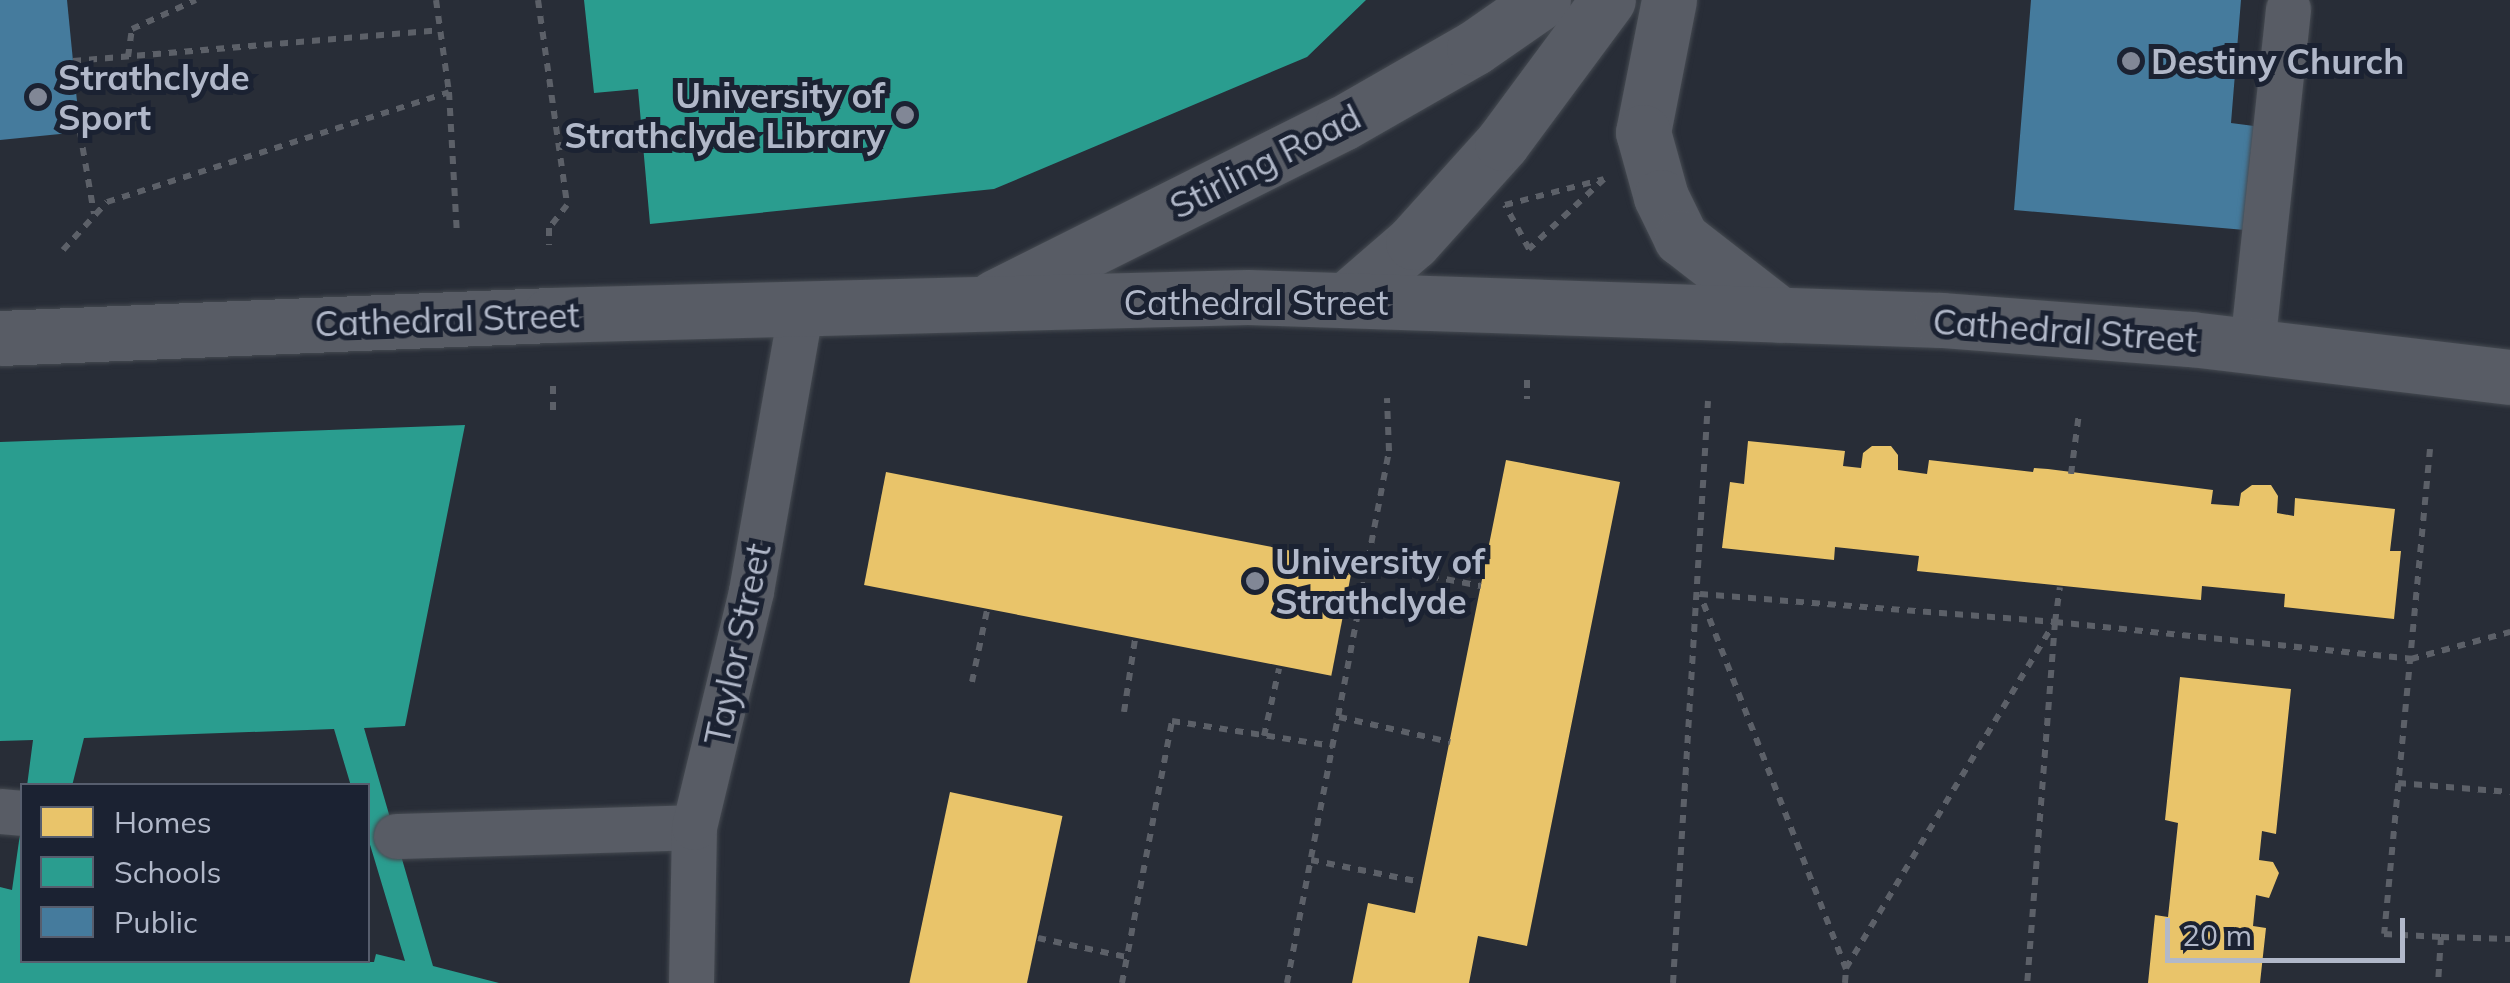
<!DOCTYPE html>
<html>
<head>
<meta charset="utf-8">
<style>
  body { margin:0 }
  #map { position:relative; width:2510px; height:983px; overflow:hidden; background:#282d37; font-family:Mulish,sans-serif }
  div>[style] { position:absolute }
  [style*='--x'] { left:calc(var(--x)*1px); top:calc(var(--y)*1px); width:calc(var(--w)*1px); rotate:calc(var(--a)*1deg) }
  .homes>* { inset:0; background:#e9c46a; transform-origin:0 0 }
  .schools>* { inset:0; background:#2a9d8f }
  .public>* { inset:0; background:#457b9d }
  .path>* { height:6px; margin-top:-3px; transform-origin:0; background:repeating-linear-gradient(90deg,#5c6068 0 8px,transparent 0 16px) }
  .roads { filter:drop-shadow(0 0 2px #454a51) drop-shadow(0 0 2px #454a51) }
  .service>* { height:45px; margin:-22.5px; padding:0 22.5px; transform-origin:22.5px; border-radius:22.5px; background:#585c65 }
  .tertiary>* { height:55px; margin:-27.5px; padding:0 27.5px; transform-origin:27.5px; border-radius:27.5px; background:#585c65 }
  .dots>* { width:28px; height:28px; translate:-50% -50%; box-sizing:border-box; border:5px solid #1b2232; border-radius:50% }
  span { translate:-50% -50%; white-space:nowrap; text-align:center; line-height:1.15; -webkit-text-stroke:10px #1b2232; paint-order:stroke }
  .poi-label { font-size:35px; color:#b1b8c9; font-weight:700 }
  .left { translate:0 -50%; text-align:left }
  .right { translate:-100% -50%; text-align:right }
  .street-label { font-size:35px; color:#b1b8c9 }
  .legend { position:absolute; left:20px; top:783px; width:350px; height:180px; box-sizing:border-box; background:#1b2232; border:2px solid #575e6e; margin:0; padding:12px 18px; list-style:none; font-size:30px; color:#b1b8c9 }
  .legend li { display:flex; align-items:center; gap:20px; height:50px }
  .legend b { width:50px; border:2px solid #575e6e }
  .scale { position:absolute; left:2165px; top:918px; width:240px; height:45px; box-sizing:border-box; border:5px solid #b1b8c9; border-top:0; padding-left:12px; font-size:30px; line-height:35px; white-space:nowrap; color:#b1b8c9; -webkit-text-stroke:8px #1b2232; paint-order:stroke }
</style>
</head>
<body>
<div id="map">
  <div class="homes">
    <div style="clip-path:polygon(1748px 441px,1845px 451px,1843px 466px,1861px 468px,1863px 453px,1872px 446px,1891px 446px,1898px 455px,1898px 470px,1927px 474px,1929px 460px,2033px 472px,2034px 468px,2048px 469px,2213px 490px,2211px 504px,2239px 506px,2241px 493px,2252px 485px,2271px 485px,2278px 496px,2277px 513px,2294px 516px,2295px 498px,2395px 509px,2390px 551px,2401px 551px,2394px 619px,2284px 607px,2285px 594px,2202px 586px,2201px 600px,1917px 571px,1919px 556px,1835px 547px,1834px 560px,1722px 548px,1730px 482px,1744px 484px)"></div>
    <div style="clip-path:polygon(1506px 460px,1620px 482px,1527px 946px,1478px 936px,1469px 983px,1352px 983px,1368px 903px,1415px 913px)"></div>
    <div style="left:886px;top:472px;width:476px;height:115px;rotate:11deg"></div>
    <div style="clip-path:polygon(2180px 677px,2291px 689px,2276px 834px,2262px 831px,2259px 860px,2273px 862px,2279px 873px,2269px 898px,2256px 895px,2253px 926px,2266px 928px,2260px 983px,2148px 983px,2155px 915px,2168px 917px,2178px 823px,2165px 820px)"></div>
    <div style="left:950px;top:792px;width:115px;height:195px;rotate:12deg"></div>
  </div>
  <div class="schools">
    <div style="clip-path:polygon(584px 0,1366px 0,1307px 57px,994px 189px,650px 224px,638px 89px,594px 93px)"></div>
    <div style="clip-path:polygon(465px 425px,405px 726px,364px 728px,433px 966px,499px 983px,0 983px,0 887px,12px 890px,20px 834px,22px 960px,374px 962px,376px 954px,405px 961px,368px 838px,368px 786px,351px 786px,334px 729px,84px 738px,72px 786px,27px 786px,33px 740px,0 741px,0 442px)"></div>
  </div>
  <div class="public">
    <div style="clip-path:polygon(0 0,67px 0,80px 132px,0 140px)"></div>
    <div style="clip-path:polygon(2031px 0,2241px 0,2231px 123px,2254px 126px,2245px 230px,2014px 210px)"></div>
  </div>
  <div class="path">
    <div style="--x:436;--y:0;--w:93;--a:82"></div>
    <div style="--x:449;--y:92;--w:141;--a:86.8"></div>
    <div style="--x:538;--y:0;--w:207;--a:81.9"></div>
    <div style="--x:567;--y:205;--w:29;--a:128"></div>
    <div style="--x:549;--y:228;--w:17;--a:90"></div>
    <div style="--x:128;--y:57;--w:28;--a:-82"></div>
    <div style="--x:132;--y:29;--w:70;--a:-24.4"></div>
    <div style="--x:73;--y:61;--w:367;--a:-4.8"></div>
    <div style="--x:80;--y:132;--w:83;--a:80.3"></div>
    <div style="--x:1604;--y:179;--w:103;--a:137"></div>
    <div style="--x:1529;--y:249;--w:50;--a:-118.6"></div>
    <div style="--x:1505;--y:205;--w:102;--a:-14.7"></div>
    <div style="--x:63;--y:250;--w:65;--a:-47.5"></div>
    <div style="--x:107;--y:202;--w:359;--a:-17.8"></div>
    <div style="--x:1527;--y:380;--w:19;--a:90"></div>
    <div style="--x:553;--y:386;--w:24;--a:90"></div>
    <div style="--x:2430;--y:449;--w:487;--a:95.4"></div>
    <div style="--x:2384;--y:934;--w:57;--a:3"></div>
    <div style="--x:2441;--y:937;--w:46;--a:93.7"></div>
    <div style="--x:2071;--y:474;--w:62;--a:-82.5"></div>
    <div style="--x:1368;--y:564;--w:115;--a:11"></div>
    <div style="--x:2055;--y:622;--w:358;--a:5.9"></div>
    <div style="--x:2411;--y:659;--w:103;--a:-15.3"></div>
    <div style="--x:972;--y:682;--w:74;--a:-78.2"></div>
    <div style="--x:1124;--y:712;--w:74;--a:-81.4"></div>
    <div style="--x:1339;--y:717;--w:114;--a:12.7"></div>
    <div style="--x:1264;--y:736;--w:69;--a:-77.4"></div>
    <div style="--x:2398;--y:783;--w:112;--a:4.6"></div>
    <div style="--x:1311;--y:860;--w:112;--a:11.3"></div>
    <div style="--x:2441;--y:937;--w:69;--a:1.7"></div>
    <div style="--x:1038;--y:938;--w:91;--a:12.1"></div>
    <div style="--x:1846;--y:968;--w:404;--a:-58.9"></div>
    <div style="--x:2055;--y:622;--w:35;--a:-82"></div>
    <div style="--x:1122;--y:983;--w:267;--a:-79.2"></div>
    <div style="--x:1172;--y:721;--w:163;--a:8.8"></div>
    <div style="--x:1287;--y:983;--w:542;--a:-79.15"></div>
    <div style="--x:1389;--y:451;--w:53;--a:-92.2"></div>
    <div style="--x:1673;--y:983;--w:583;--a:-86.56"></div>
    <div style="--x:1845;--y:983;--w:14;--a:-86"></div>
    <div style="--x:1846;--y:969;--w:402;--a:-111.3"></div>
    <div style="--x:1700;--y:594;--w:356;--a:4.5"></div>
    <div style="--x:2055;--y:622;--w:362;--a:94.4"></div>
  </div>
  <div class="roads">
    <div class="service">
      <div style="--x:2252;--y:346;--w:339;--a:-83.9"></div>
      <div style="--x:0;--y:811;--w:22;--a:5"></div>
      <div style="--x:396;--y:836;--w:298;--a:-1.7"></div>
      <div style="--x:691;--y:983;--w:156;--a:-88.9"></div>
      <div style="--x:694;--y:827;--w:243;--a:-76.4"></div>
      <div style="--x:751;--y:591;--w:288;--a:-80"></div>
    </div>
    <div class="tertiary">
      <div style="--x:1669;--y:0;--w:135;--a:101.1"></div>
      <div style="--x:1643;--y:132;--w:67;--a:74.5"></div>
      <div style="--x:1661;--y:197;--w:46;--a:64"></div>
      <div style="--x:1681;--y:238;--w:125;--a:37.9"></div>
      <div style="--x:995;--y:297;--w:389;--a:-26.6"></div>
      <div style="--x:1343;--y:123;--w:151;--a:-29.8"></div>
      <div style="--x:1474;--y:48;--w:84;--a:-34.8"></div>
      <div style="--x:1346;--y:300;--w:89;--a:-40.9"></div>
      <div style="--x:1413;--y:242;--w:133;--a:-48"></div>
      <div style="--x:1502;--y:143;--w:178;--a:-53.5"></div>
      <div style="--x:0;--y:338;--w:550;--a:-2.39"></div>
      <div style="--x:550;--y:315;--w:698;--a:-1.48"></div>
      <div style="--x:1248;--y:297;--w:694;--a:1.9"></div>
      <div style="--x:1942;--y:320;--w:250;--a:4.4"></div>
      <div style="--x:2191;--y:339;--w:321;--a:6.8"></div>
    </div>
  </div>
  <div class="dots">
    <div style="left:2131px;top:61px;background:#818796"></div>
    <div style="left:38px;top:97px;background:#818796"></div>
    <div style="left:905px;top:115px;background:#818796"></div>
    <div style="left:1255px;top:581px;background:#818796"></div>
  </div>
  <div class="poi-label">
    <span class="left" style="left:2151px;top:61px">Destiny Church</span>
    <span class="left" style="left:58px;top:97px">Strathclyde<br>Sport</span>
    <span class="right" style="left:885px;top:115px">University of<br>Strathclyde Library</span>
    <span class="left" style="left:1275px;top:581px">University of<br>Strathclyde</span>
  </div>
  <div class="street-label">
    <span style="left:1265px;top:161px;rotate:-27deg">Stirling Road</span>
    <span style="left:1256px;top:302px">Cathedral Street</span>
    <span style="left:447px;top:319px;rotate:-2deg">Cathedral Street</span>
    <span style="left:2065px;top:330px;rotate:4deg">Cathedral Street</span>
    <span style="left:737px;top:644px;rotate:-78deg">Taylor Street</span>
  </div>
  <ul class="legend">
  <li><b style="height:28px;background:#e9c46a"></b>Homes</li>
  <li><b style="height:28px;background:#2a9d8f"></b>Schools</li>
  <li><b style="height:28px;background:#457b9d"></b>Public</li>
  </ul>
  <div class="scale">20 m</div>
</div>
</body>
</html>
